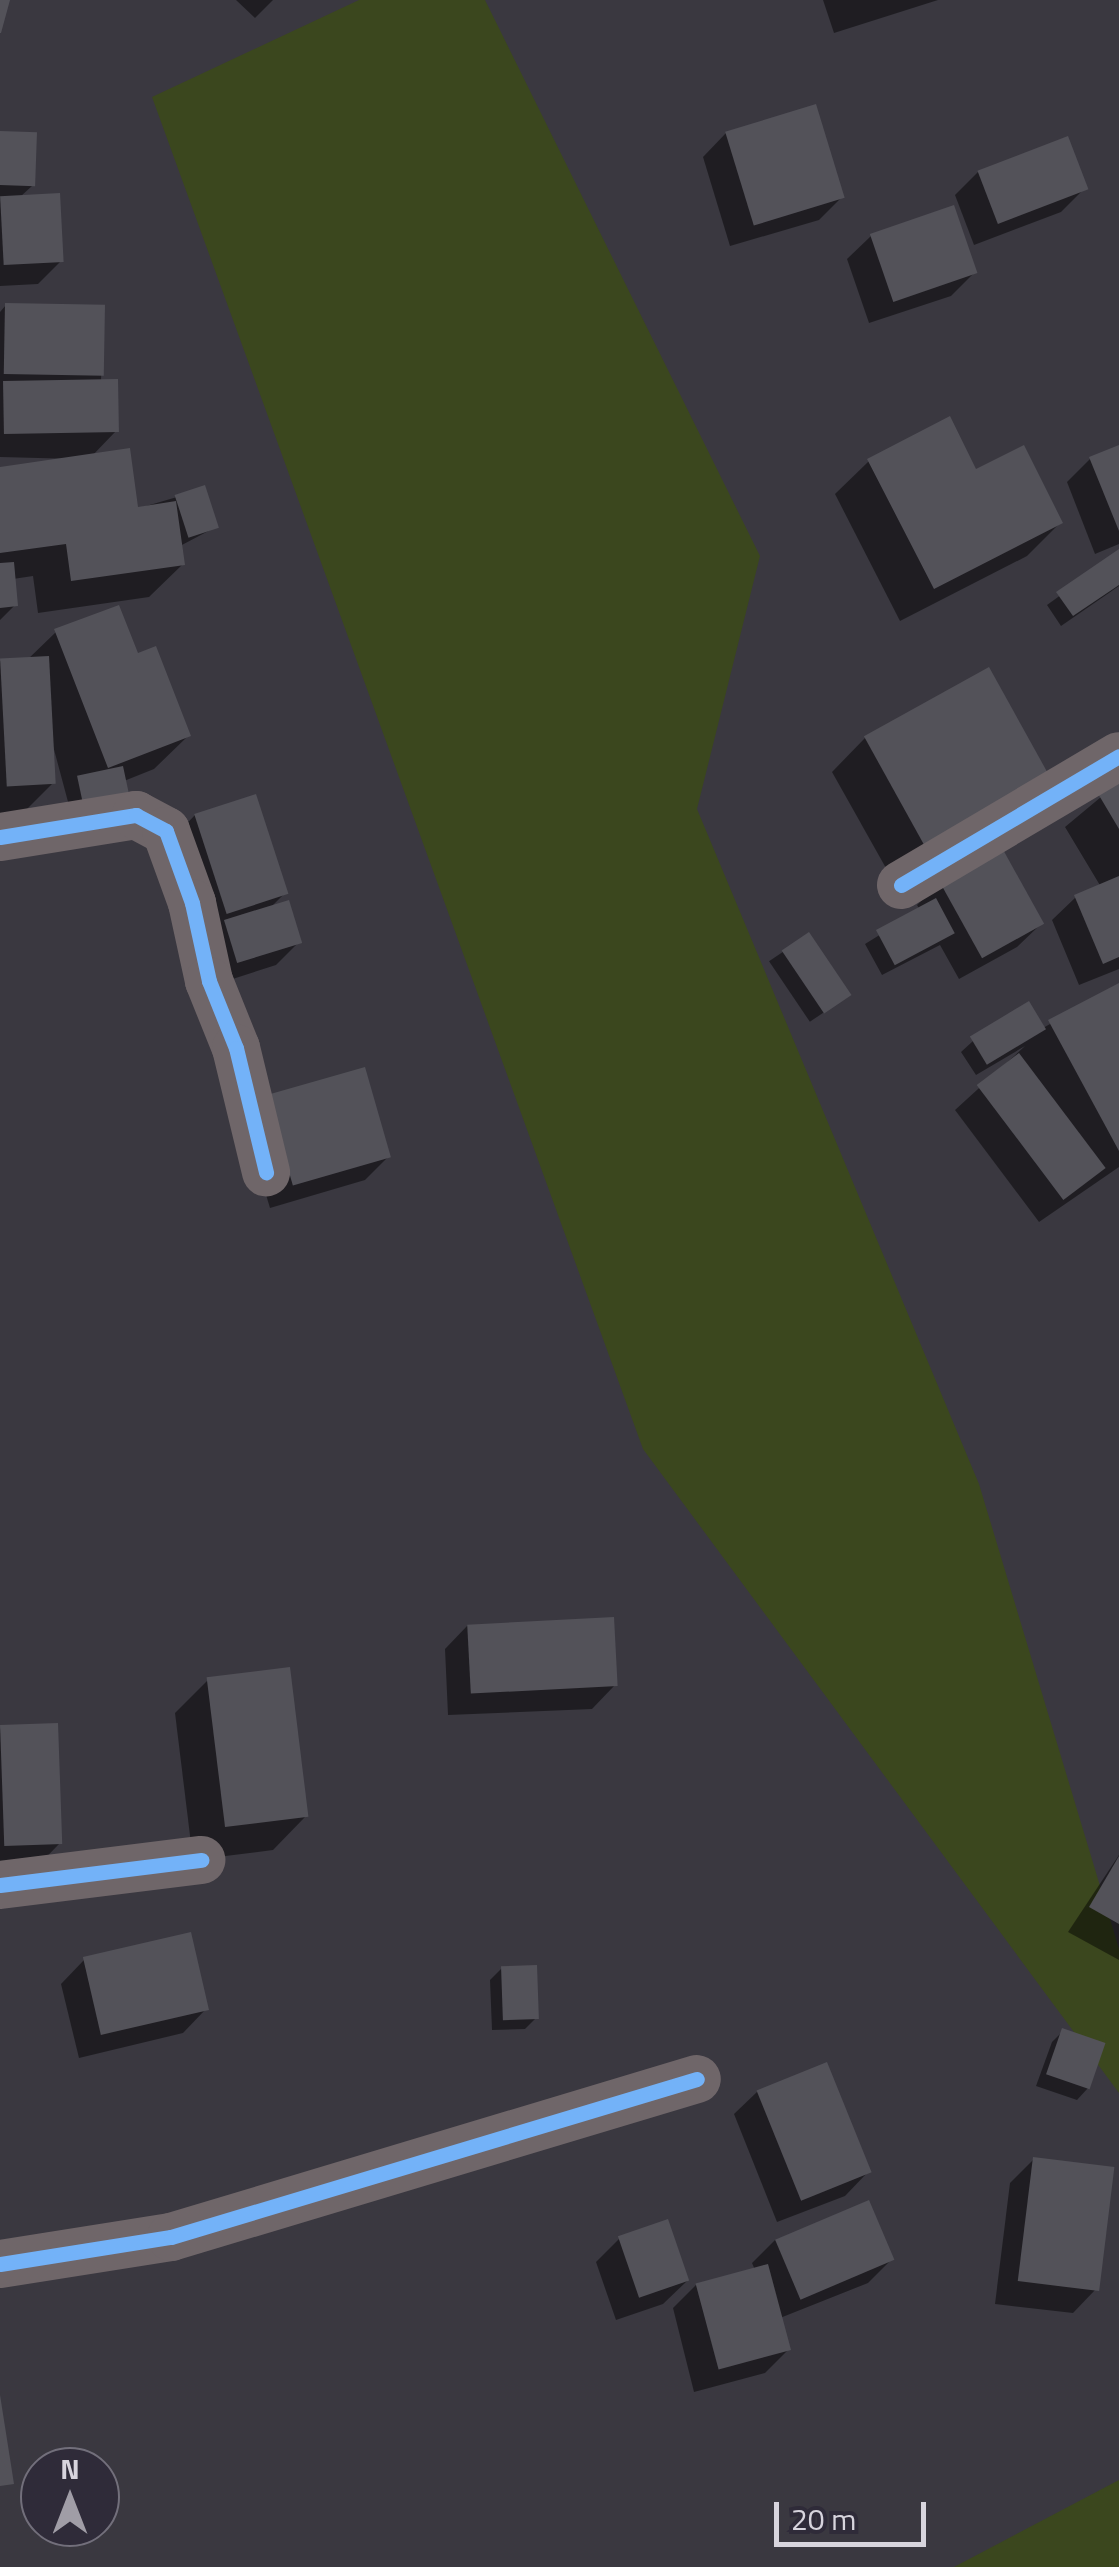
<!DOCTYPE html>
<html>
<head>
<meta charset="utf-8">
<style>
  body { margin:0 }
  #map { position:relative; width:1119px; height:2567px; overflow:hidden; background:#3a3840; font-family:"Titillium Web",sans-serif }
  div>[style] { position:absolute }
  [style*='--x'] { left:calc(var(--x)*1px); top:calc(var(--y)*1px); width:calc(var(--w)*1px); rotate:calc(var(--a)*1deg) }
  .green>* { inset:0; background:#3b471e }
  .shadow>* { inset:0; background:#0007; transform-origin:0 0 }
  .building>* { inset:0; background:#535259; transform-origin:0 0 }
  .street>* { height:48px; margin:-24px; padding:0 24px; transform-origin:24px; border-radius:24px; background:#6f6669 }
  .cycleway>* { height:15px; margin:-7.5px; padding:0 7.5px; transform-origin:7.5px; border-radius:7.5px; background:#73b2f8 }
  span { translate:-50% -50%; white-space:nowrap; text-align:center; line-height:1.15; -webkit-text-stroke:9px #2f2b39; paint-order:stroke }
  .north { position:absolute; left:20px; top:2447px; width:100px; height:100px; box-sizing:border-box; background:#2f2b39; border:2px solid #726f7b; border-radius:50%; rotate:0deg; font-size:28px; font-weight:700; line-height:40px; text-align:center; color:#d7d4dd }
  .north::after { content:''; display:block; margin:auto; width:35px; height:45px; background:#a09da6; clip-path:polygon(50% 0,100% 100%,50% 72%,0 100%) }
  .scale { position:absolute; left:774px; top:2502px; width:152px; height:45px; box-sizing:border-box; border:5px solid #d7d4dd; border-top:0; padding-left:12px; font-size:30px; line-height:35px; white-space:nowrap; color:#d7d4dd; -webkit-text-stroke:8px #2f2b39; paint-order:stroke }
</style>
</head>
<body>
<div id="map">
  <div class="green">
    <div style="clip-path:polygon(359px 0,485px 0,760px 556px,697px 809px,979px 1484px,1119px 1949px,1119px 2093px,643px 1449px,152px 97px)"></div>
    <div style="clip-path:polygon(1119px 2480px,1119px 2567px,954px 2567px)"></div>
  </div>
  <div class="shadow">
    <div style="clip-path:polygon(236px 0,273px 0,255px 18px)"></div>
    <div style="clip-path:polygon(823px 0,938px 0,834px 33px)"></div>
    <div style="clip-path:polygon(0 133px,32px 186px,20px 197px,61px 261px,38px 284px,0 286px)"></div>
    <div style="clip-path:polygon(726px 133px,842px 197px,819px 220px,730px 246px,703px 157px)"></div>
    <div style="clip-path:polygon(978px 172px,1085px 188px,1061px 212px,974px 245px,955px 195px)"></div>
    <div style="clip-path:polygon(871px 236px,974px 273px,951px 296px,869px 323px,847px 259px)"></div>
    <div style="clip-path:polygon(6px 305px,103px 308px,101px 381px,116px 431px,91px 457px,136px 509px,177px 497px,216px 527px,180px 546px,183px 564px,149px 597px,38px 613px,33px 576px,13px 579px,15px 605px,0 620px,0 470px,76px 459px,0 457px,0 312px)"></div>
    <div style="clip-path:polygon(1119px 447px,1119px 544px,1095px 554px,1067px 482px,1090px 459px)"></div>
    <div style="clip-path:polygon(869px 461px,975px 472px,1060px 523px,1027px 556px,900px 621px,835px 494px)"></div>
    <div style="clip-path:polygon(1119px 553px,1119px 586px,1061px 626px,1047px 605px)"></div>
    <div style="clip-path:polygon(56px 632px,137px 656px,188px 736px,154px 769px,124px 781px,75px 828px,52px 742px,53px 783px,19px 817px,0 818px,0 661px,27px 660px)"></div>
    <div style="clip-path:polygon(988px 671px,1046px 776px,891px 877px,832px 772px,865px 738px)"></div>
    <div style="clip-path:polygon(1119px 782px,1119px 969px,1079px 985px,1052px 920px,1076px 897px,1101px 887px,1065px 827px)"></div>
    <div style="clip-path:polygon(195px 815px,285px 893px,270px 908px,299px 942px,276px 965px,214px 985px,172px 839px)"></div>
    <div style="clip-path:polygon(940px 882px,1041px 924px,1017px 947px,959px 979px,940px 945px,882px 975px,865px 944px,920px 910px,917px 905px)"></div>
    <div style="left:808px;top:935px;width:73px;height:47px;rotate:56deg"></div>
    <div style="clip-path:polygon(1119px 985px,1119px 1167px,1039px 1222px,955px 1110px,1025px 1046px,976px 1075px,961px 1052px,973px 1041px,1043px 1028px)"></div>
    <div style="clip-path:polygon(244px 1122px,388px 1157px,365px 1180px,270px 1208px)"></div>
    <div style="clip-path:polygon(468px 1625px,615px 1685px,592px 1709px,448px 1715px,445px 1649px)"></div>
    <div style="clip-path:polygon(209px 1679px,306px 1816px,273px 1850px,193px 1860px,175px 1713px)"></div>
    <div style="clip-path:polygon(0 1728px,60px 1843px,27px 1877px,0 1878px)"></div>
    <div style="clip-path:polygon(1119px 1855px,1119px 1960px,1068px 1932px)"></div>
    <div style="clip-path:polygon(84px 1960px,206px 2009px,183px 2033px,79px 2058px,61px 1984px)"></div>
    <div style="clip-path:polygon(502px 1968px,536px 2018px,525px 2029px,492px 2030px,490px 1980px)"></div>
    <div style="clip-path:polygon(1063px 2031px,1088px 2088px,1077px 2100px,1036px 2086px,1052px 2042px)"></div>
    <div style="clip-path:polygon(758px 2091px,868px 2172px,845px 2196px,777px 2222px,734px 2114px)"></div>
    <div style="clip-path:polygon(1034px 2159px,1096px 2289px,1073px 2313px,995px 2304px,1010px 2183px)"></div>
    <div style="clip-path:polygon(620px 2238px,687px 2281px,663px 2304px,616px 2320px,596px 2262px)"></div>
    <div style="clip-path:polygon(775px 2240px,891px 2260px,868px 2283px,780px 2318px,788px 2350px,765px 2373px,694px 2392px,673px 2308px,697px 2284px,755px 2270px,752px 2263px)"></div>
  </div>
  <div class="building">
    <div style="clip-path:polygon(0 0,10px 0,1px 33px,0 33px)"></div>
    <div style="left:816px;top:104px;width:98px;height:95px;rotate:73deg"></div>
    <div style="left:0;top:131px;width:37px;height:54px;rotate:2deg"></div>
    <div style="left:1068px;top:136px;width:57px;height:97px;rotate:69deg"></div>
    <div style="left:60px;top:193px;width:69px;height:60px;rotate:87deg"></div>
    <div style="left:954px;top:205px;width:72px;height:89px;rotate:71deg"></div>
    <div style="left:5px;top:303px;width:100px;height:71px;rotate:1deg"></div>
    <div style="left:118px;top:379px;width:53px;height:115px;rotate:89deg"></div>
    <div style="clip-path:polygon(950px 416px,976px 469px,1024px 445px,1063px 523px,934px 589px,867px 459px)"></div>
    <div style="clip-path:polygon(1119px 445px,1119px 531px,1089px 457px)"></div>
    <div style="clip-path:polygon(130px 448px,138px 507px,176px 501px,185px 565px,71px 581px,66px 544px,0 553px,0 467px)"></div>
    <div style="left:205px;top:485px;width:45px;height:32px;rotate:72deg"></div>
    <div style="clip-path:polygon(1119px 549px,1119px 585px,1073px 616px,1056px 592px)"></div>
    <div style="clip-path:polygon(14px 562px,18px 606px,0 608px,0 563px)"></div>
    <div style="clip-path:polygon(119px 605px,138px 653px,156px 646px,191px 736px,108px 768px,54px 629px)"></div>
    <div style="left:49px;top:656px;width:128px;height:49px;rotate:87deg"></div>
    <div style="left:989px;top:667px;width:124px;height:143px;rotate:61deg"></div>
    <div style="left:123px;top:766px;width:44px;height:47px;rotate:78deg"></div>
    <div style="clip-path:polygon(1119px 779px,1119px 829px,1097px 792px)"></div>
    <div style="left:256px;top:794px;width:105px;height:65px;rotate:72deg"></div>
    <div style="left:1001px;top:846px;width:89px;height:71px;rotate:61deg"></div>
    <div style="clip-path:polygon(1119px 876px,1119px 957px,1103px 964px,1074px 895px)"></div>
    <div style="left:936px;top:898px;width:40px;height:68px;rotate:62deg"></div>
    <div style="left:289px;top:900px;width:45px;height:68px;rotate:73deg"></div>
    <div style="left:809px;top:932px;width:76px;height:33px;rotate:56deg"></div>
    <div style="clip-path:polygon(1119px 983px,1119px 1151px,1048px 1020px)"></div>
    <div style="left:1029px;top:1001px;width:33px;height:69px;rotate:59deg"></div>
    <div style="left:1019px;top:1053px;width:144px;height:53px;rotate:53deg"></div>
    <div style="left:365px;top:1067px;width:94px;height:102px;rotate:74deg"></div>
    <div style="left:614px;top:1617px;width:69px;height:147px;rotate:87deg"></div>
    <div style="left:290px;top:1667px;width:151px;height:84px;rotate:83deg"></div>
    <div style="left:58px;top:1723px;width:121px;height:58px;rotate:88deg"></div>
    <div style="clip-path:polygon(1119px 1856px,1119px 1924px,1089px 1907px)"></div>
    <div style="left:191px;top:1932px;width:80px;height:111px;rotate:77deg"></div>
    <div style="left:537px;top:1965px;width:54px;height:36px;rotate:88deg"></div>
    <div style="left:1062px;top:2028px;width:46px;height:49px;rotate:19deg"></div>
    <div style="left:827px;top:2062px;width:119px;height:76px;rotate:68deg"></div>
    <div style="left:1033px;top:2157px;width:82px;height:125px;rotate:7deg"></div>
    <div style="left:869px;top:2200px;width:65px;height:102px;rotate:67deg"></div>
    <div style="left:668px;top:2219px;width:65px;height:53px;rotate:71deg"></div>
    <div style="left:768px;top:2264px;width:89px;height:75px;rotate:75deg"></div>
    <div style="clip-path:polygon(0 2395px,14px 2484px,0 2486px)"></div>
  </div>
  <div class="street">
    <div style="--x:0;--y:837;--w:138;--a:-9.2"></div>
    <div style="--x:136;--y:815;--w:34;--a:28"></div>
    <div style="--x:166;--y:831;--w:77;--a:70.1"></div>
    <div style="--x:192;--y:903;--w:80;--a:77.7"></div>
    <div style="--x:209;--y:981;--w:72;--a:68.1"></div>
    <div style="--x:236;--y:1048;--w:128;--a:76.4"></div>
    <div style="--x:901;--y:885;--w:253;--a:-30.6"></div>
    <div style="--x:0;--y:1885;--w:203;--a:-7.1"></div>
    <div style="--x:0;--y:2264;--w:173;--a:-9"></div>
    <div style="--x:171;--y:2237;--w:549;--a:-16.72"></div>
  </div>
  <div class="cycleway">
    <div style="--x:0;--y:837;--w:138;--a:-9.2"></div>
    <div style="--x:136;--y:815;--w:34;--a:28"></div>
    <div style="--x:166;--y:831;--w:77;--a:70.1"></div>
    <div style="--x:192;--y:903;--w:80;--a:77.7"></div>
    <div style="--x:209;--y:981;--w:72;--a:68.1"></div>
    <div style="--x:236;--y:1048;--w:128;--a:76.4"></div>
    <div style="--x:901;--y:885;--w:253;--a:-30.6"></div>
    <div style="--x:0;--y:1885;--w:203;--a:-7.1"></div>
    <div style="--x:0;--y:2264;--w:173;--a:-9"></div>
    <div style="--x:171;--y:2237;--w:549;--a:-16.72"></div>
  </div>
  <div class="north">N</div>
  <div class="scale">20 m</div>
</div>
</body>
</html>
